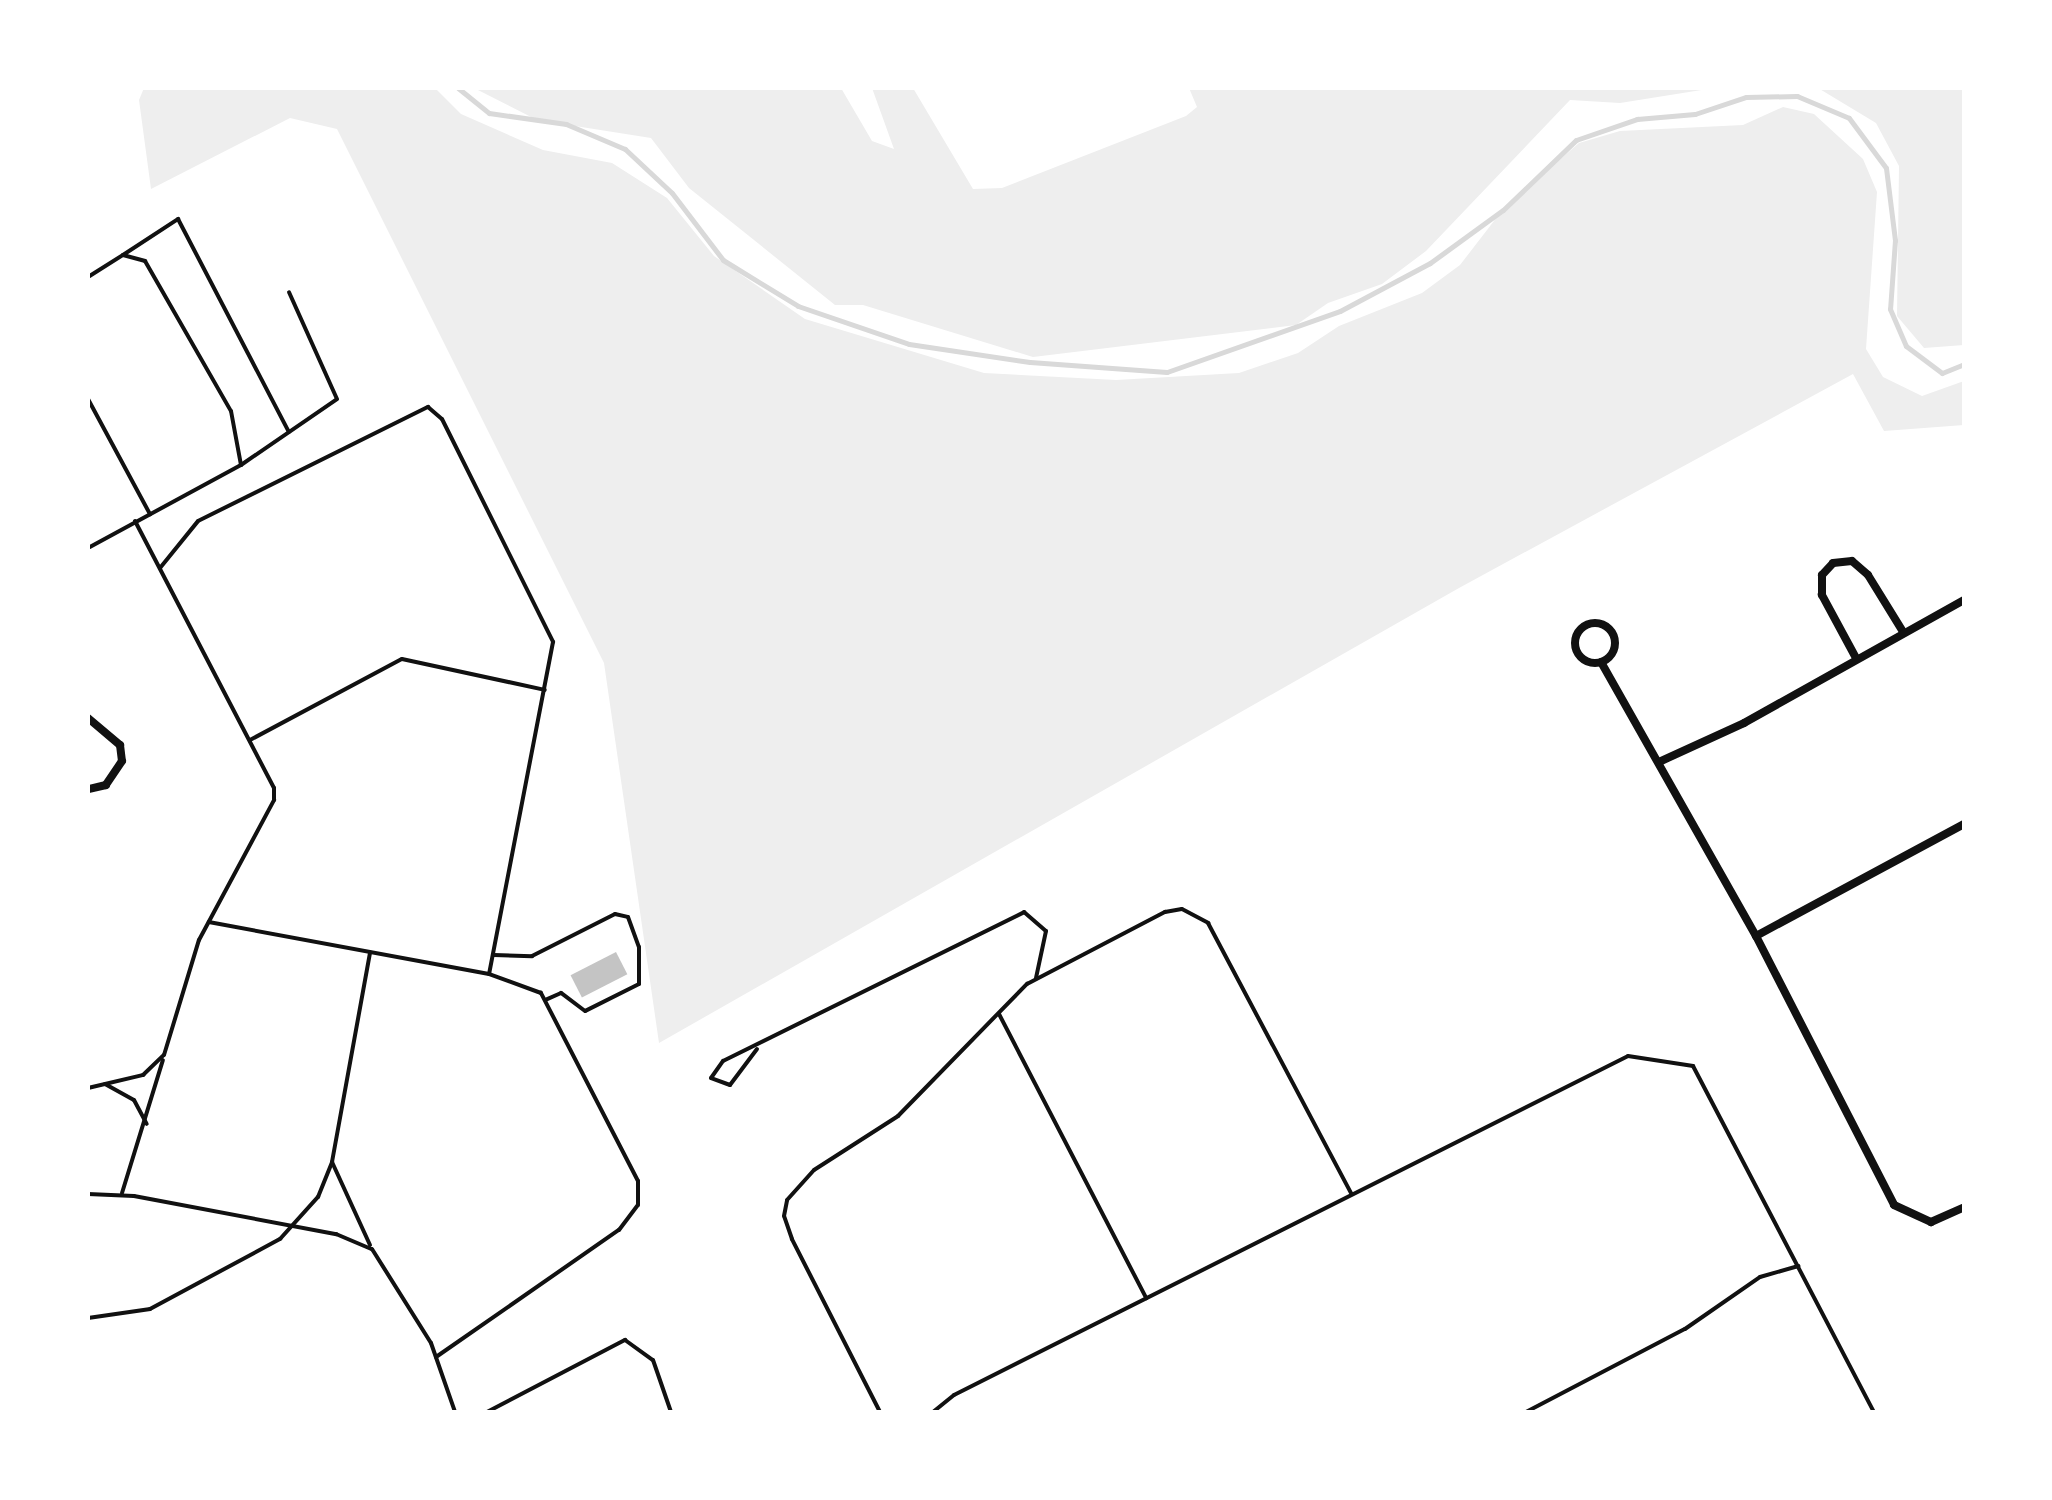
<!DOCTYPE html>
<html>
<head>
<meta charset="utf-8">
<style>
  body { margin:0 }
  #map { position:relative; width:2052px; height:1500px; overflow:hidden; background:#fff; font-family:"Exo 2",sans-serif }
  div>[style] { position:absolute }
  [style*='--x'] { left:calc(var(--x)*1px); top:calc(var(--y)*1px); width:calc(var(--w)*1px); rotate:calc(var(--a)*1deg) }
  .green>* { inset:0; background:#eee }
  .stream>* { height:5px; margin:-2.5px; padding:0 2.5px; transform-origin:2.5px; border-radius:2.5px; background:#d9d9d9 }
  .building>* { inset:0; background:#c4c4c4; transform-origin:0 0 }
  .service>* { height:4px; margin:-2px; padding:0 2px; transform-origin:2px; border-radius:2px; background:#111 }
  .minor>* { height:8px; margin:-4px; padding:0 4px; transform-origin:4px; border-radius:4px; background:#111 }
  .minor>.ring { margin:-4px; padding:0; box-sizing:content-box; background:none; border:8px solid #111; border-radius:50% }
  span { translate:-50% -50%; white-space:nowrap; text-align:center; line-height:1.15; -webkit-text-stroke:10px #fff; paint-order:stroke }
  .frame { position:absolute; inset:0; border:90px solid #fff; pointer-events:none }
</style>
</head>
<body>
<div id="map">
  <div class="green">
    <div style="clip-path:polygon(144px 88px,435px 88px,461px 114px,543px 150px,612px 163px,667px 198px,714px 256px,805px 319px,984px 373px,1116px 380px,1239px 373px,1298px 353px,1339px 326px,1422px 293px,1460px 265px,1504px 208px,1579px 143px,1620px 131px,1743px 125px,1783px 107px,1814px 114px,1863px 159px,1877px 192px,1866px 349px,1883px 377px,1922px 396px,1964px 381px,1964px 425px,1884px 431px,1853px 374px,1459px 588px,659px 1043px,604px 663px,337px 129px,290px 118px,151px 189px,139px 100px)"></div>
    <div style="clip-path:polygon(474px 88px,841px 88px,872px 141px,894px 149px,872px 88px,913px 88px,973px 189px,1002px 188px,1186px 116px,1197px 107px,1189px 88px,1714px 88px,1620px 103px,1570px 100px,1426px 251px,1382px 284px,1328px 303px,1296px 325px,1033px 357px,863px 305px,835px 305px,689px 188px,651px 138px,537px 120px)"></div>
    <div style="clip-path:polygon(1818px 88px,1964px 88px,1964px 345px,1924px 348px,1897px 316px,1899px 166px,1876px 123px)"></div>
  </div>
  <div class="stream">
    <div style="--x:458;--y:88;--w:40;--a:39"></div>
    <div style="--x:489;--y:113;--w:78;--a:8.1"></div>
    <div style="--x:566;--y:124;--w:64;--a:23"></div>
    <div style="--x:625;--y:149;--w:64;--a:43.1"></div>
    <div style="--x:672;--y:193;--w:84;--a:52.7"></div>
    <div style="--x:723;--y:260;--w:88;--a:31.5"></div>
    <div style="--x:798;--y:306;--w:117;--a:18.9"></div>
    <div style="--x:909;--y:344;--w:122;--a:8.5"></div>
    <div style="--x:1030;--y:362;--w:137;--a:4.2"></div>
    <div style="--x:1167;--y:372;--w:183;--a:-19.4"></div>
    <div style="--x:1340;--y:311;--w:102;--a:-28.1"></div>
    <div style="--x:1430;--y:263;--w:90;--a:-36"></div>
    <div style="--x:1503;--y:210;--w:101;--a:-43.8"></div>
    <div style="--x:1576;--y:140;--w:65;--a:-19"></div>
    <div style="--x:1637;--y:119;--w:58;--a:-4.9"></div>
    <div style="--x:1695;--y:114;--w:54;--a:-18.4"></div>
    <div style="--x:1746;--y:97;--w:51;--a:-1.1"></div>
    <div style="--x:1797;--y:96;--w:56;--a:22.9"></div>
    <div style="--x:1849;--y:118;--w:62;--a:53.5"></div>
    <div style="--x:1886;--y:168;--w:73;--a:82.9"></div>
    <div style="--x:1895;--y:240;--w:69;--a:94.1"></div>
    <div style="--x:1890;--y:309;--w:40;--a:66.6"></div>
    <div style="--x:1906;--y:346;--w:45;--a:36.9"></div>
    <div style="--x:1942;--y:373;--w:24;--a:-22"></div>
  </div>
  <div class="building">
    <div style="left:616px;top:952px;width:25px;height:51px;rotate:63deg"></div>
  </div>
  <div class="service">
    <div style="--x:123;--y:255;--w:66;--a:-33.2"></div>
    <div style="--x:178;--y:219;--w:240;--a:62.5"></div>
    <div style="--x:88;--y:277;--w:41;--a:-32.2"></div>
    <div style="--x:123;--y:255;--w:23;--a:15"></div>
    <div style="--x:145;--y:261;--w:173;--a:60.2"></div>
    <div style="--x:231;--y:411;--w:55;--a:79.5"></div>
    <div style="--x:88;--y:399;--w:131;--a:61.7"></div>
    <div style="--x:88;--y:548;--w:174;--a:-28.5"></div>
    <div style="--x:241;--y:465;--w:116;--a:-34.5"></div>
    <div style="--x:337;--y:399;--w:117;--a:-114.2"></div>
    <div style="--x:160;--y:568;--w:60;--a:-51"></div>
    <div style="--x:198;--y:521;--w:257;--a:-26.4"></div>
    <div style="--x:428;--y:407;--w:18;--a:41"></div>
    <div style="--x:442;--y:419;--w:249;--a:63.5"></div>
    <div style="--x:553;--y:642;--w:338;--a:100.9"></div>
    <div style="--x:489;--y:974;--w:285;--a:-169.5"></div>
    <div style="--x:250;--y:740;--w:172;--a:-28.1"></div>
    <div style="--x:402;--y:659;--w:146;--a:12.2"></div>
    <div style="--x:494;--y:955;--w:38;--a:2"></div>
    <div style="--x:532;--y:956;--w:93;--a:-26.8"></div>
    <div style="--x:615;--y:914;--w:13;--a:13"></div>
    <div style="--x:628;--y:917;--w:32;--a:70"></div>
    <div style="--x:639;--y:947;--w:37;--a:90"></div>
    <div style="--x:639;--y:984;--w:60;--a:153.4"></div>
    <div style="--x:585;--y:1011;--w:30;--a:-143"></div>
    <div style="--x:561;--y:993;--w:17;--a:156"></div>
    <div style="--x:999;--y:1014;--w:320;--a:62.6"></div>
    <div style="--x:757;--y:1049;--w:45;--a:126.9"></div>
    <div style="--x:730;--y:1085;--w:20;--a:-160"></div>
    <div style="--x:711;--y:1078;--w:21;--a:-55"></div>
    <div style="--x:723;--y:1061;--w:336;--a:-26.3"></div>
    <div style="--x:1024;--y:912;--w:29;--a:41"></div>
    <div style="--x:1046;--y:931;--w:48;--a:102"></div>
    <div style="--x:105;--y:1084;--w:33;--a:29"></div>
    <div style="--x:134;--y:1100;--w:27;--a:62"></div>
    <div style="--x:88;--y:1088;--w:57;--a:-13.3"></div>
    <div style="--x:143;--y:1075;--w:29;--a:-44"></div>
    <div style="--x:164;--y:1055;--w:120;--a:-73.1"></div>
    <div style="--x:199;--y:940;--w:159;--a:-61.8"></div>
    <div style="--x:274;--y:800;--w:12;--a:-90"></div>
    <div style="--x:274;--y:788;--w:301;--a:-117.5"></div>
    <div style="--x:122;--y:1193;--w:139;--a:-72.9"></div>
    <div style="--x:88;--y:1194;--w:46;--a:2.5"></div>
    <div style="--x:134;--y:1196;--w:206;--a:10.7"></div>
    <div style="--x:336;--y:1234;--w:39;--a:23"></div>
    <div style="--x:372;--y:1249;--w:111;--a:57.9"></div>
    <div style="--x:431;--y:1343;--w:73;--a:70.8"></div>
    <div style="--x:370;--y:1245;--w:91;--a:-114.6"></div>
    <div style="--x:332;--y:1162;--w:213;--a:-79.7"></div>
    <div style="--x:88;--y:1318;--w:63;--a:-8.3"></div>
    <div style="--x:150;--y:1309;--w:148;--a:-28.3"></div>
    <div style="--x:280;--y:1239;--w:57;--a:-47.9"></div>
    <div style="--x:318;--y:1197;--w:38;--a:-68"></div>
    <div style="--x:436;--y:1357;--w:223;--a:-34.8"></div>
    <div style="--x:619;--y:1230;--w:31;--a:-53"></div>
    <div style="--x:638;--y:1205;--w:24;--a:-90"></div>
    <div style="--x:638;--y:1181;--w:212;--a:-117.3"></div>
    <div style="--x:541;--y:993;--w:55;--a:-159.9"></div>
    <div style="--x:487;--y:1412;--w:156;--a:-27.6"></div>
    <div style="--x:625;--y:1340;--w:34;--a:36"></div>
    <div style="--x:653;--y:1360;--w:55;--a:70.9"></div>
    <div style="--x:880;--y:1412;--w:194;--a:-117"></div>
    <div style="--x:792;--y:1239;--w:24;--a:-109"></div>
    <div style="--x:784;--y:1216;--w:16;--a:-79"></div>
    <div style="--x:787;--y:1200;--w:40;--a:-48"></div>
    <div style="--x:814;--y:1170;--w:100;--a:-32.7"></div>
    <div style="--x:898;--y:1116;--w:185;--a:-45.7"></div>
    <div style="--x:1027;--y:984;--w:156;--a:-27.6"></div>
    <div style="--x:1165;--y:912;--w:17;--a:-10"></div>
    <div style="--x:1182;--y:909;--w:30;--a:28"></div>
    <div style="--x:1208;--y:923;--w:306;--a:62.1"></div>
    <div style="--x:933;--y:1412;--w:27;--a:-39"></div>
    <div style="--x:954;--y:1395;--w:754;--a:-26.7"></div>
    <div style="--x:1628;--y:1056;--w:66;--a:8.7"></div>
    <div style="--x:1693;--y:1066;--w:390;--a:62.4"></div>
    <div style="--x:1526;--y:1412;--w:179;--a:-27.6"></div>
    <div style="--x:1685;--y:1329;--w:91;--a:-34.7"></div>
    <div style="--x:1760;--y:1277;--w:40;--a:-16"></div>
  </div>
  <div class="minor">
    <div class="ring" style="left:1575px;top:623px;width:32px;height:32px"></div>
    <div style="--x:1856;--y:658;--w:72;--a:-118.4"></div>
    <div style="--x:1822;--y:595;--w:20;--a:-90"></div>
    <div style="--x:1822;--y:575;--w:16;--a:-47"></div>
    <div style="--x:1833;--y:563;--w:19;--a:-6"></div>
    <div style="--x:1852;--y:561;--w:21;--a:41"></div>
    <div style="--x:1868;--y:575;--w:65;--a:58.3"></div>
    <div style="--x:1601;--y:662;--w:315;--a:60.5"></div>
    <div style="--x:1756;--y:936;--w:302;--a:62.8"></div>
    <div style="--x:1894;--y:1205;--w:41;--a:24.7"></div>
    <div style="--x:1931;--y:1222;--w:36;--a:-24"></div>
    <div style="--x:88;--y:718;--w:42;--a:40.2"></div>
    <div style="--x:120;--y:745;--w:16;--a:83"></div>
    <div style="--x:122;--y:761;--w:29;--a:124"></div>
    <div style="--x:106;--y:785;--w:18;--a:167"></div>
    <div style="--x:1659;--y:762;--w:94;--a:-24.6"></div>
    <div style="--x:1744;--y:723;--w:252;--a:-29.2"></div>
    <div style="--x:1756;--y:936;--w:236;--a:-28.3"></div>
  </div>
  <div class="frame"></div>
</div>
</body>
</html>
